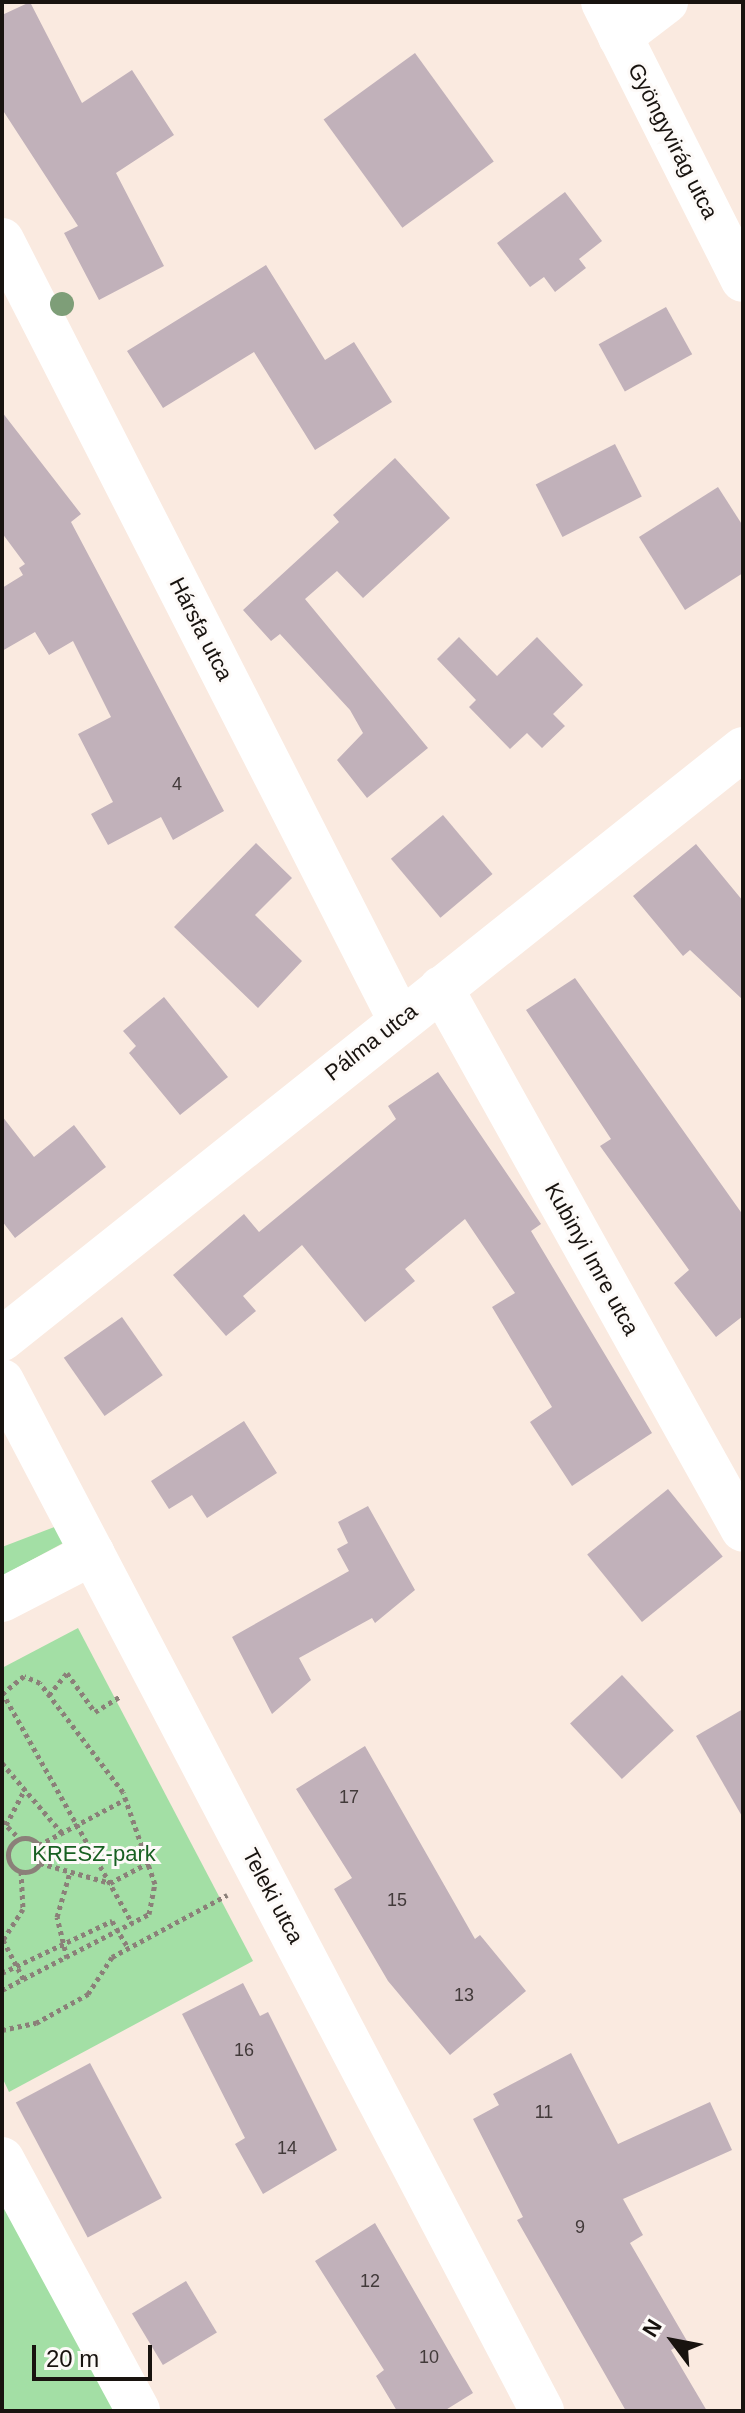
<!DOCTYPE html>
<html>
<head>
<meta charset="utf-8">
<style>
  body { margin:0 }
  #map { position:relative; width:745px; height:2413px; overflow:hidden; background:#faeae0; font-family:Helvetica,sans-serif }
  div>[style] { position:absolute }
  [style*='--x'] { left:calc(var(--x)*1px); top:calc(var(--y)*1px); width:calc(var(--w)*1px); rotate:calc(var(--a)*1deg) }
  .green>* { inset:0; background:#a3dfa5 }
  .building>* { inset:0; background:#c1b1ba; transform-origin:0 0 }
  .path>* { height:5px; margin-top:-2.5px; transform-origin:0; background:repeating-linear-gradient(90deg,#8b8079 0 4px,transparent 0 8px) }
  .path>.ring { margin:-2.5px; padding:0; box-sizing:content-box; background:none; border:5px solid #8b8079; border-radius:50% }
  .minor>* { height:44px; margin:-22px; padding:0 22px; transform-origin:22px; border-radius:22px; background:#fff }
  .trees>* { width:24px; height:24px; margin:-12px; border-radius:50%; background:#7e9e78 }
  span { translate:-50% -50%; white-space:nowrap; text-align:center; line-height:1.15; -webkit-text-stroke:6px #fdfaf8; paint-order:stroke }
  .number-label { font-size:18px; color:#423a3a }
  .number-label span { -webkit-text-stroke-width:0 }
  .street-label { font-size:22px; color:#18130f }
  .park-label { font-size:22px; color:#186022 }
  .frame { position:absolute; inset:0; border:4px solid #18130f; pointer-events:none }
  .north { position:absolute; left:633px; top:2301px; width:80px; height:80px; -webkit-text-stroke:6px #fdfaf8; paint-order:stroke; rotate:302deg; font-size:22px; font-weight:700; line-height:32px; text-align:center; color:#18130f }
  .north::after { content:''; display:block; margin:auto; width:28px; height:36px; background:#18130f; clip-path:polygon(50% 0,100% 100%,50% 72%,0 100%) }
  .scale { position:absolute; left:32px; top:2345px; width:120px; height:36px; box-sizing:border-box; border:4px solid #18130f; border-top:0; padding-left:10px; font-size:24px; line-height:28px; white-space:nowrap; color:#18130f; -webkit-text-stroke:6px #fdfaf8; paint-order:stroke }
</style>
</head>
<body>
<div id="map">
  <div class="green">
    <div style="clip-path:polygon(57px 1526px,65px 1542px,2px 1576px,2px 1547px)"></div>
    <div style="clip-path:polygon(78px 1628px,253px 1961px,9px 2092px,2px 2077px,2px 1668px)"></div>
    <div style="clip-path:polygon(2px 2195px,120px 2411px,2px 2411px)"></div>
  </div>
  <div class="building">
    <div style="clip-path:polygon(30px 2px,82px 103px,132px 70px,174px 135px,116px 173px,164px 266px,99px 300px,64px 233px,78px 226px,2px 109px,2px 15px)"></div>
    <div style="left:415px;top:53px;width:134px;height:113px;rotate:54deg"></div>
    <div style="clip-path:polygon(565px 192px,602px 241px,579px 259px,586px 268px,555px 292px,544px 277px,530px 287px,497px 243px)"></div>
    <div style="clip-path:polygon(266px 265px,325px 360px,354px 342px,392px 402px,315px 450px,254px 352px,163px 408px,127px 351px)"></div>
    <div style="left:666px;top:307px;width:54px;height:77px;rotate:61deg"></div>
    <div style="clip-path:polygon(2px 412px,81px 514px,71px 522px,224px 811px,173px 840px,161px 817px,108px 845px,91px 814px,113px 802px,78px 734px,111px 717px,73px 641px,49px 655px,35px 632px,2px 651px,2px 588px,23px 575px,19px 568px,25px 564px,2px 533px)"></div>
    <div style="left:615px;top:444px;width:59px;height:89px;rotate:63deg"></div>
    <div style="clip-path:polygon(395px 458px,450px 518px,363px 598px,337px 571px,305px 599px,428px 748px,367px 798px,337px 760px,363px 733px,350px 710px,280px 634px,271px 641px,243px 610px,339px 522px,333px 515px)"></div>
    <div style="clip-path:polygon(718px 487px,743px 526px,743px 573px,685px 610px,639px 537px)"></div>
    <div style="clip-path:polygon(459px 637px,497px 676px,537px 637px,583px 685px,553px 714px,565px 726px,542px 748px,527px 733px,510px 749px,469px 707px,476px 700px,437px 659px)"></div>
    <div style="left:443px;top:815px;width:77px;height:68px;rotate:50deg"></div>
    <div style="clip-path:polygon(256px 843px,292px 878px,255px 915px,302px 961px,258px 1008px,174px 927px)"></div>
    <div style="clip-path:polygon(696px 844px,743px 901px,743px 1000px,690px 950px,683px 956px,633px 896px)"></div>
    <div style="clip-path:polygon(575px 978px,743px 1215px,743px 1316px,716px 1337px,674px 1283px,689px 1270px,600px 1146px,611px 1139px,526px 1010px)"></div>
    <div style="clip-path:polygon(164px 997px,228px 1077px,180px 1115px,129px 1053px,136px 1046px,123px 1031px)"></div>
    <div style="clip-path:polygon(438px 1072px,541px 1224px,531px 1231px,652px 1433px,572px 1486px,530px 1422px,552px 1407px,492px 1307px,515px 1293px,465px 1219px,405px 1269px,415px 1281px,365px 1322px,302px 1245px,243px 1296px,256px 1311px,226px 1336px,173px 1275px,244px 1214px,259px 1232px,396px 1119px,388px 1106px)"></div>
    <div style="clip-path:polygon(2px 1116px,34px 1157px,74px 1125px,106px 1167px,15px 1238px,2px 1221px)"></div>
    <div style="left:122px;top:1317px;width:71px;height:71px;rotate:55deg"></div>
    <div style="clip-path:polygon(244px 1421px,277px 1473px,207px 1518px,192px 1495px,169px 1509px,151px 1481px)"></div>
    <div style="left:668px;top:1489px;width:87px;height:104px;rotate:51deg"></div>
    <div style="clip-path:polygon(368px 1506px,415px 1590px,375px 1623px,372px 1618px,299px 1658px,311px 1680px,272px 1714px,232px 1637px,349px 1571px,337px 1549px,348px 1543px,338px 1522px)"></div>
    <div style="left:622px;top:1675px;width:76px;height:71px;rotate:47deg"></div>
    <div style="clip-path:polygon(743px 1709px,743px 1818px,696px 1736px)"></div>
    <div style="clip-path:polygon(365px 1746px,475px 1939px,480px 1935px,526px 1991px,450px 2055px,388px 1981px,334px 1889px,352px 1878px,296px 1789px)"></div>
    <div style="clip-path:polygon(243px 1983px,260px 2016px,268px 2012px,337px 2150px,263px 2194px,235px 2144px,245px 2138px,182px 2014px)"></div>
    <div style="clip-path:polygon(571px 2053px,618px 2144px,710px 2102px,732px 2150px,623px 2199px,643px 2235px,630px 2243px,687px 2341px,671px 2350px,707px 2411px,626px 2411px,517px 2220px,523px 2217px,473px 2119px,499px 2105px,493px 2094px)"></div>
    <div style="left:90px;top:2063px;width:153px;height:84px;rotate:62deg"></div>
    <div style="clip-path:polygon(375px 2223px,473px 2393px,444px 2411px,397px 2411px,376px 2376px,384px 2370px,315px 2261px)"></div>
    <div style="left:186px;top:2281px;width:60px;height:63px;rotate:59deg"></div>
  </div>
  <div class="path">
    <div style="--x:2;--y:1692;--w:265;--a:60.6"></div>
    <div style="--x:49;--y:1695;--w:28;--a:-51"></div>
    <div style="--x:67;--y:1673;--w:48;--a:54.3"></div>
    <div style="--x:95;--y:1712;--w:31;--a:-32"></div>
    <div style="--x:2;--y:1763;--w:92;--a:49.4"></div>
    <div style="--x:2;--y:1821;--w:25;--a:45"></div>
    <div style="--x:6;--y:1825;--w:41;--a:-62.2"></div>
    <div class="ring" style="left:8px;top:1838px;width:29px;height:29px"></div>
    <div style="--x:39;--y:1845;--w:98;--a:-27.9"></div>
    <div style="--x:40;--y:1863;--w:73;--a:15.9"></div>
    <div style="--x:110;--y:1883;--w:45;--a:-27.7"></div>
    <div style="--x:21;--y:1871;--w:38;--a:87"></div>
    <div style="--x:23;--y:1909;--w:37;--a:123"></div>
    <div style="--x:3;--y:1940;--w:45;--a:62.3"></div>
    <div style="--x:67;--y:1958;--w:42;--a:-103.7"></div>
    <div style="--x:57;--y:1917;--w:47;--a:-73.9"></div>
    <div style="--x:2;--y:1973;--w:122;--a:-25.3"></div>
    <div style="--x:112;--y:1921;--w:31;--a:59"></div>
    <div style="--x:2;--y:1990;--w:165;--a:-27.3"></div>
    <div style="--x:149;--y:1914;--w:31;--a:-79"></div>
    <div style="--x:155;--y:1884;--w:97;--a:-109.2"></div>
    <div style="--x:123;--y:1792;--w:137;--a:-127.3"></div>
    <div style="--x:40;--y:1683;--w:17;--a:-156"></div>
    <div style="--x:24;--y:1676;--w:26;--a:141"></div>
    <div style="--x:2;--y:2030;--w:35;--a:-12"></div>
    <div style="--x:36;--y:2023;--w:60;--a:-29.1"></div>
    <div style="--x:88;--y:1994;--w:44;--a:-57"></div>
    <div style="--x:112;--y:1957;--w:131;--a:-28.3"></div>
  </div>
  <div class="minor">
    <div style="--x:603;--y:2;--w:311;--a:63.3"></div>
    <div style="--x:620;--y:37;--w:58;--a:-37.3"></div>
    <div style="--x:2;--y:240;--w:873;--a:62.97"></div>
    <div style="--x:441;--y:988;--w:620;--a:60.87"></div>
    <div style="--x:2;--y:1339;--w:947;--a:-38.53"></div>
    <div style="--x:2;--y:1381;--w:1163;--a:62.33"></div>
    <div style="--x:2;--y:1600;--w:102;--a:-27.3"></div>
    <div style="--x:2;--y:2159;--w:286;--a:61.6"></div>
  </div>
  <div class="trees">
    <div style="left:62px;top:304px"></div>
  </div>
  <div class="number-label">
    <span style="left:177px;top:784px">4</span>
    <span style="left:349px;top:1797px">17</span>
    <span style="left:397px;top:1900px">15</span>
    <span style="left:464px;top:1995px">13</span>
    <span style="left:244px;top:2050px">16</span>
    <span style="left:544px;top:2112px">11</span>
    <span style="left:287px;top:2148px">14</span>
    <span style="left:580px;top:2227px">9</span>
    <span style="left:370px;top:2281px">12</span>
    <span style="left:429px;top:2357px">10</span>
  </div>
  <div class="street-label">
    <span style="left:673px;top:141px;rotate:63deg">Gyöngyvirág utca</span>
    <span style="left:201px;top:629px;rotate:63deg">Hársfa utca</span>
    <span style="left:371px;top:1042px;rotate:-38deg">Pálma utca</span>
    <span style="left:592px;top:1259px;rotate:61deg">Kubinyi Imre utca</span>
    <span style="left:273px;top:1896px;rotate:62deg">Teleki utca</span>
  </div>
  <div class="park-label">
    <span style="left:94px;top:1854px">KRESZ-park</span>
  </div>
  <div class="frame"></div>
  <div class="north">N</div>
  <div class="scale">20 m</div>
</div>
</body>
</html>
